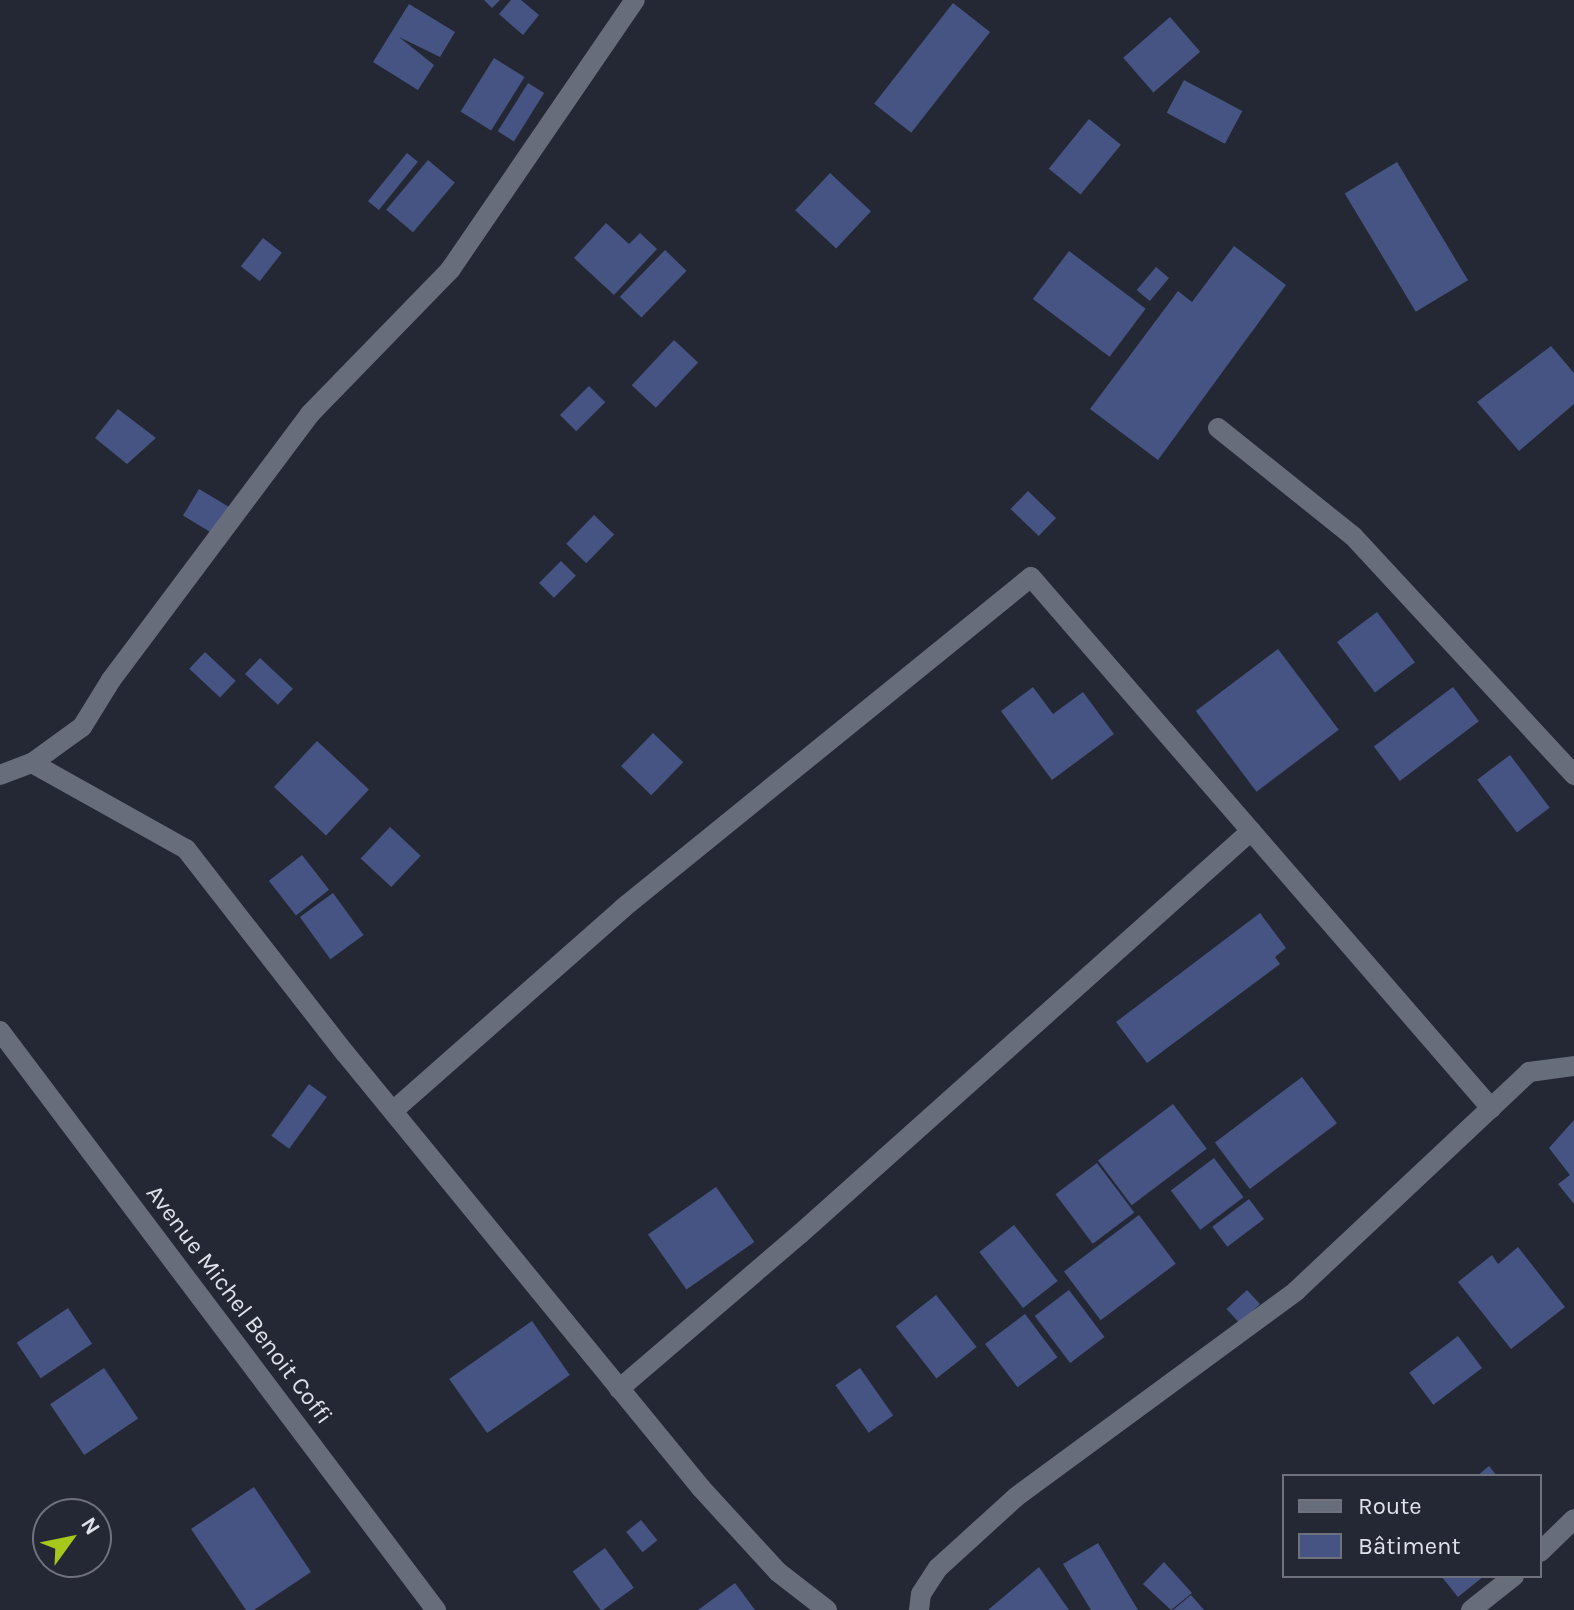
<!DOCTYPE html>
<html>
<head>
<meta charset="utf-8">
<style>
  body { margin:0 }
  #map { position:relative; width:1574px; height:1610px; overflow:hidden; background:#242834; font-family:Karla,sans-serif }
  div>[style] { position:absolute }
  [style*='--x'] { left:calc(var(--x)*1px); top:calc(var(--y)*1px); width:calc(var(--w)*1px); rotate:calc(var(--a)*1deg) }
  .building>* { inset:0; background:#465483; transform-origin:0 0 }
  .minor>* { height:20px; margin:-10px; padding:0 10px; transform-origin:10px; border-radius:10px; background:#686d7b }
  span { translate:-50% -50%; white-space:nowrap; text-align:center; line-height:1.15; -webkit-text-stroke:7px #242834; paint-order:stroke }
  .street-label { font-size:24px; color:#dfe2eb }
  .legend { position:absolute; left:1282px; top:1474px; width:260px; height:104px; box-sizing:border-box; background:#242834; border:2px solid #6f727d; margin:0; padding:10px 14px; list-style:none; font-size:24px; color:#dfe2eb }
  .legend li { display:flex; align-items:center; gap:16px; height:40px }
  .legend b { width:40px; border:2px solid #6f727d }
  .north { position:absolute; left:32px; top:1498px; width:80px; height:80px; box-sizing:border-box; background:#242834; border:2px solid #6f727d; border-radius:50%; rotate:57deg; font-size:22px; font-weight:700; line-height:32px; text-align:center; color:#dfe2eb }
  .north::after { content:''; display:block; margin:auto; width:28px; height:36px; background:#a8c71c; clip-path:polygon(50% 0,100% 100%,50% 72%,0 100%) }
</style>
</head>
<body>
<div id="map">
  <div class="building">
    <div style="clip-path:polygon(484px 0,500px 0,492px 8px)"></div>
    <div style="clip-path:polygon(511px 0,521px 0,539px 15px,523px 35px,499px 14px)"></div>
    <div style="left:953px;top:3px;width:47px;height:128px;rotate:38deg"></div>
    <div style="clip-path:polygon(409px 4px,455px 32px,440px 57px,399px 37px,434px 65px,418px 90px,373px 62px)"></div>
    <div style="left:1170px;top:17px;width:46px;height:62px;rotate:49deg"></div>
    <div style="left:494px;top:58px;width:36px;height:63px;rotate:32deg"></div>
    <div style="left:1184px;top:80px;width:66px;height:37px;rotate:28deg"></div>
    <div style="left:528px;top:83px;width:19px;height:57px;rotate:32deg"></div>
    <div style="left:1089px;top:119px;width:41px;height:64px;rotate:39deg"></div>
    <div style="left:407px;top:153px;width:14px;height:62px;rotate:39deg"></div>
    <div style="left:428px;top:160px;width:35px;height:65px;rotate:40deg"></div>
    <div style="left:1397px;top:162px;width:138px;height:61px;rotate:59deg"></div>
    <div style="left:830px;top:173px;width:56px;height:51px;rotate:43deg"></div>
    <div style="clip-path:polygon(606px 223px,629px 244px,640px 233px,657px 249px,614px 295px,574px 258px)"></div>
    <div style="left:263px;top:238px;width:24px;height:36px;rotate:38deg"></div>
    <div style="clip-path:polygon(1234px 246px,1286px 285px,1158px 460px,1090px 409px,1178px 291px,1192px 302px)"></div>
    <div style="left:665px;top:250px;width:30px;height:65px;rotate:44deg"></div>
    <div style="left:1069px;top:251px;width:96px;height:60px;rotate:37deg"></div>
    <div style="left:1156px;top:267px;width:17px;height:30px;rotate:40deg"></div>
    <div style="left:674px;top:340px;width:33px;height:62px;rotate:43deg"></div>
    <div style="clip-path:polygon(1551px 346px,1574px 373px,1574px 404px,1519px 451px,1477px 402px)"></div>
    <div style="left:589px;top:386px;width:23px;height:41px;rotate:45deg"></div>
    <div style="clip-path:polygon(118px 409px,156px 438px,127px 464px,95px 438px)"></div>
    <div style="left:199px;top:489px;width:37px;height:31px;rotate:31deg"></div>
    <div style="left:1028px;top:491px;width:39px;height:25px;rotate:44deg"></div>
    <div style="left:594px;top:515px;width:28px;height:40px;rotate:44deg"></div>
    <div style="left:561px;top:561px;width:21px;height:31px;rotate:45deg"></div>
    <div style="left:1377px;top:612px;width:63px;height:50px;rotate:53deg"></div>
    <div style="left:1278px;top:649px;width:101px;height:103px;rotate:53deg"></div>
    <div style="left:205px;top:652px;width:42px;height:23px;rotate:43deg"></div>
    <div style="left:260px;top:658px;width:45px;height:22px;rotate:43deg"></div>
    <div style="clip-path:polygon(1033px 687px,1053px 714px,1083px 692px,1114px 734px,1052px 780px,1001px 711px)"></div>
    <div style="left:1453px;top:687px;width:43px;height:99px;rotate:53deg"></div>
    <div style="left:653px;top:733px;width:42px;height:46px;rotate:44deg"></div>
    <div style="left:317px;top:741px;width:71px;height:63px;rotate:43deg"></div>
    <div style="left:1510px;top:755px;width:66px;height:41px;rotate:53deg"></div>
    <div style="left:390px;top:827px;width:42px;height:43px;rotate:43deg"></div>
    <div style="left:302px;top:855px;width:44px;height:42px;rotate:52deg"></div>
    <div style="left:333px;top:893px;width:52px;height:41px;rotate:54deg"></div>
    <div style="clip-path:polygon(1260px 913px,1286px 948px,1275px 957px,1280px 964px,1147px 1063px,1116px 1022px)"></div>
    <div style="left:1302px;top:1077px;width:58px;height:109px;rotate:53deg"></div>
    <div style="left:309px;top:1084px;width:22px;height:64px;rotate:36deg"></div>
    <div style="left:1173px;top:1104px;width:56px;height:94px;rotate:53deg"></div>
    <div style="clip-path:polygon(1574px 1120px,1574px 1204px,1558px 1184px,1570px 1175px,1549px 1148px)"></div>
    <div style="left:1214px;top:1158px;width:49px;height:54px;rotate:53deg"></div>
    <div style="left:1097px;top:1163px;width:62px;height:52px;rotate:53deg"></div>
    <div style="left:716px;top:1187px;width:67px;height:83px;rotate:55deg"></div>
    <div style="left:1249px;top:1199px;width:25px;height:46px;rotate:53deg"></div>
    <div style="left:1139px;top:1215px;width:61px;height:94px;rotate:53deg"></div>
    <div style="left:1014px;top:1225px;width:71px;height:44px;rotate:52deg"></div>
    <div style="clip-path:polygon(1518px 1247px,1565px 1307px,1511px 1349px,1458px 1282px,1492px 1255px,1498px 1264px)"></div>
    <div style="left:1069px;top:1290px;width:59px;height:43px;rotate:53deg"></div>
    <div style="left:1247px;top:1290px;width:19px;height:28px;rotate:47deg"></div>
    <div style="left:936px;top:1295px;width:66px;height:51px;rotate:52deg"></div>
    <div style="left:68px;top:1308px;width:43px;height:62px;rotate:56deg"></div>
    <div style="left:1025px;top:1314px;width:54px;height:50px;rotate:53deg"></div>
    <div style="left:532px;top:1321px;width:66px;height:101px;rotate:55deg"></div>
    <div style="left:1458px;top:1336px;width:40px;height:61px;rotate:53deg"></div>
    <div style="left:104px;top:1368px;width:61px;height:65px;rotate:56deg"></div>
    <div style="left:860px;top:1368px;width:58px;height:30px;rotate:55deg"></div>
    <div style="clip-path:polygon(1489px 1466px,1497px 1476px,1477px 1476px)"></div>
    <div style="clip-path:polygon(254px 1487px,311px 1572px,254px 1610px,246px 1610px,191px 1529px)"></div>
    <div style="left:641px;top:1520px;width:26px;height:19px;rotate:51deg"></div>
    <div style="clip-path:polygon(1098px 1543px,1138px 1610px,1091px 1610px,1063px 1564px)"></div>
    <div style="left:605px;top:1548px;width:49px;height:40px;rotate:54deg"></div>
    <div style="clip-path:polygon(1164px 1562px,1192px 1593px,1171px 1610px,1143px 1584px)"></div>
    <div style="clip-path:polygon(1039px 1567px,1069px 1610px,988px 1610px)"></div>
    <div style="clip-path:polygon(1441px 1576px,1484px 1576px,1458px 1597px)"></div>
    <div style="clip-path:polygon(735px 1583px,755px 1610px,698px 1610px)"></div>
    <div style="clip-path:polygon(1191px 1595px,1204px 1610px,1173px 1610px)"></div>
  </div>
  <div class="minor">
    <div style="--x:1218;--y:428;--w:173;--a:38.7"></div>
    <div style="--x:1353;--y:536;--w:326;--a:47.2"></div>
    <div style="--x:32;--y:763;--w:176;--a:29.2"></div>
    <div style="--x:186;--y:849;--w:259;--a:52.1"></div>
    <div style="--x:345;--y:1053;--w:562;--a:50.7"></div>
    <div style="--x:701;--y:1488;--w:114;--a:47.5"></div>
    <div style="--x:778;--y:1572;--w:62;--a:37.8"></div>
    <div style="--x:0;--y:775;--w:34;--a:-21"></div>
    <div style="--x:32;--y:763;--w:62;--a:-35.8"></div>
    <div style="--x:82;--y:727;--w:55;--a:-58.3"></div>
    <div style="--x:111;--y:680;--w:332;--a:-53.2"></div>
    <div style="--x:310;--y:414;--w:201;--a:-45.8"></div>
    <div style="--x:450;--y:270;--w:327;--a:-55.6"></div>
    <div style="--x:0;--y:1031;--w:725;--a:53.02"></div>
    <div style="--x:393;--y:1111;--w:307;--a:-41.4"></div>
    <div style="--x:623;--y:908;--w:525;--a:-39.05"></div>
    <div style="--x:1031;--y:577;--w:703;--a:49.1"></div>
    <div style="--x:619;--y:1389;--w:238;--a:-40.6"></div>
    <div style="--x:800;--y:1234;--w:605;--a:-41.78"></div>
    <div style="--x:1540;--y:1552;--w:47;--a:-44.1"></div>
    <div style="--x:919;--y:1610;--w:16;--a:-83"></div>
    <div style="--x:921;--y:1594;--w:31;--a:-57"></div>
    <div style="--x:938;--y:1568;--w:105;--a:-42.3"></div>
    <div style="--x:1016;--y:1497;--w:348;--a:-36.3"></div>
    <div style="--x:1296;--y:1291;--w:320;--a:-43.2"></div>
    <div style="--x:1529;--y:1072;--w:45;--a:-7.6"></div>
    <div style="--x:1471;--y:1610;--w:55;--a:-38.3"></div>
  </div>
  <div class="street-label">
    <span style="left:239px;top:1305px;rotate:53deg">Avenue Michel Benoit Coffi</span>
  </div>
  <ul class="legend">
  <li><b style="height:10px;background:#686d7b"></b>Route</li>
  <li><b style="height:22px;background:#465483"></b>Bâtiment</li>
  </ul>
  <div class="north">N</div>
</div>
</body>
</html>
